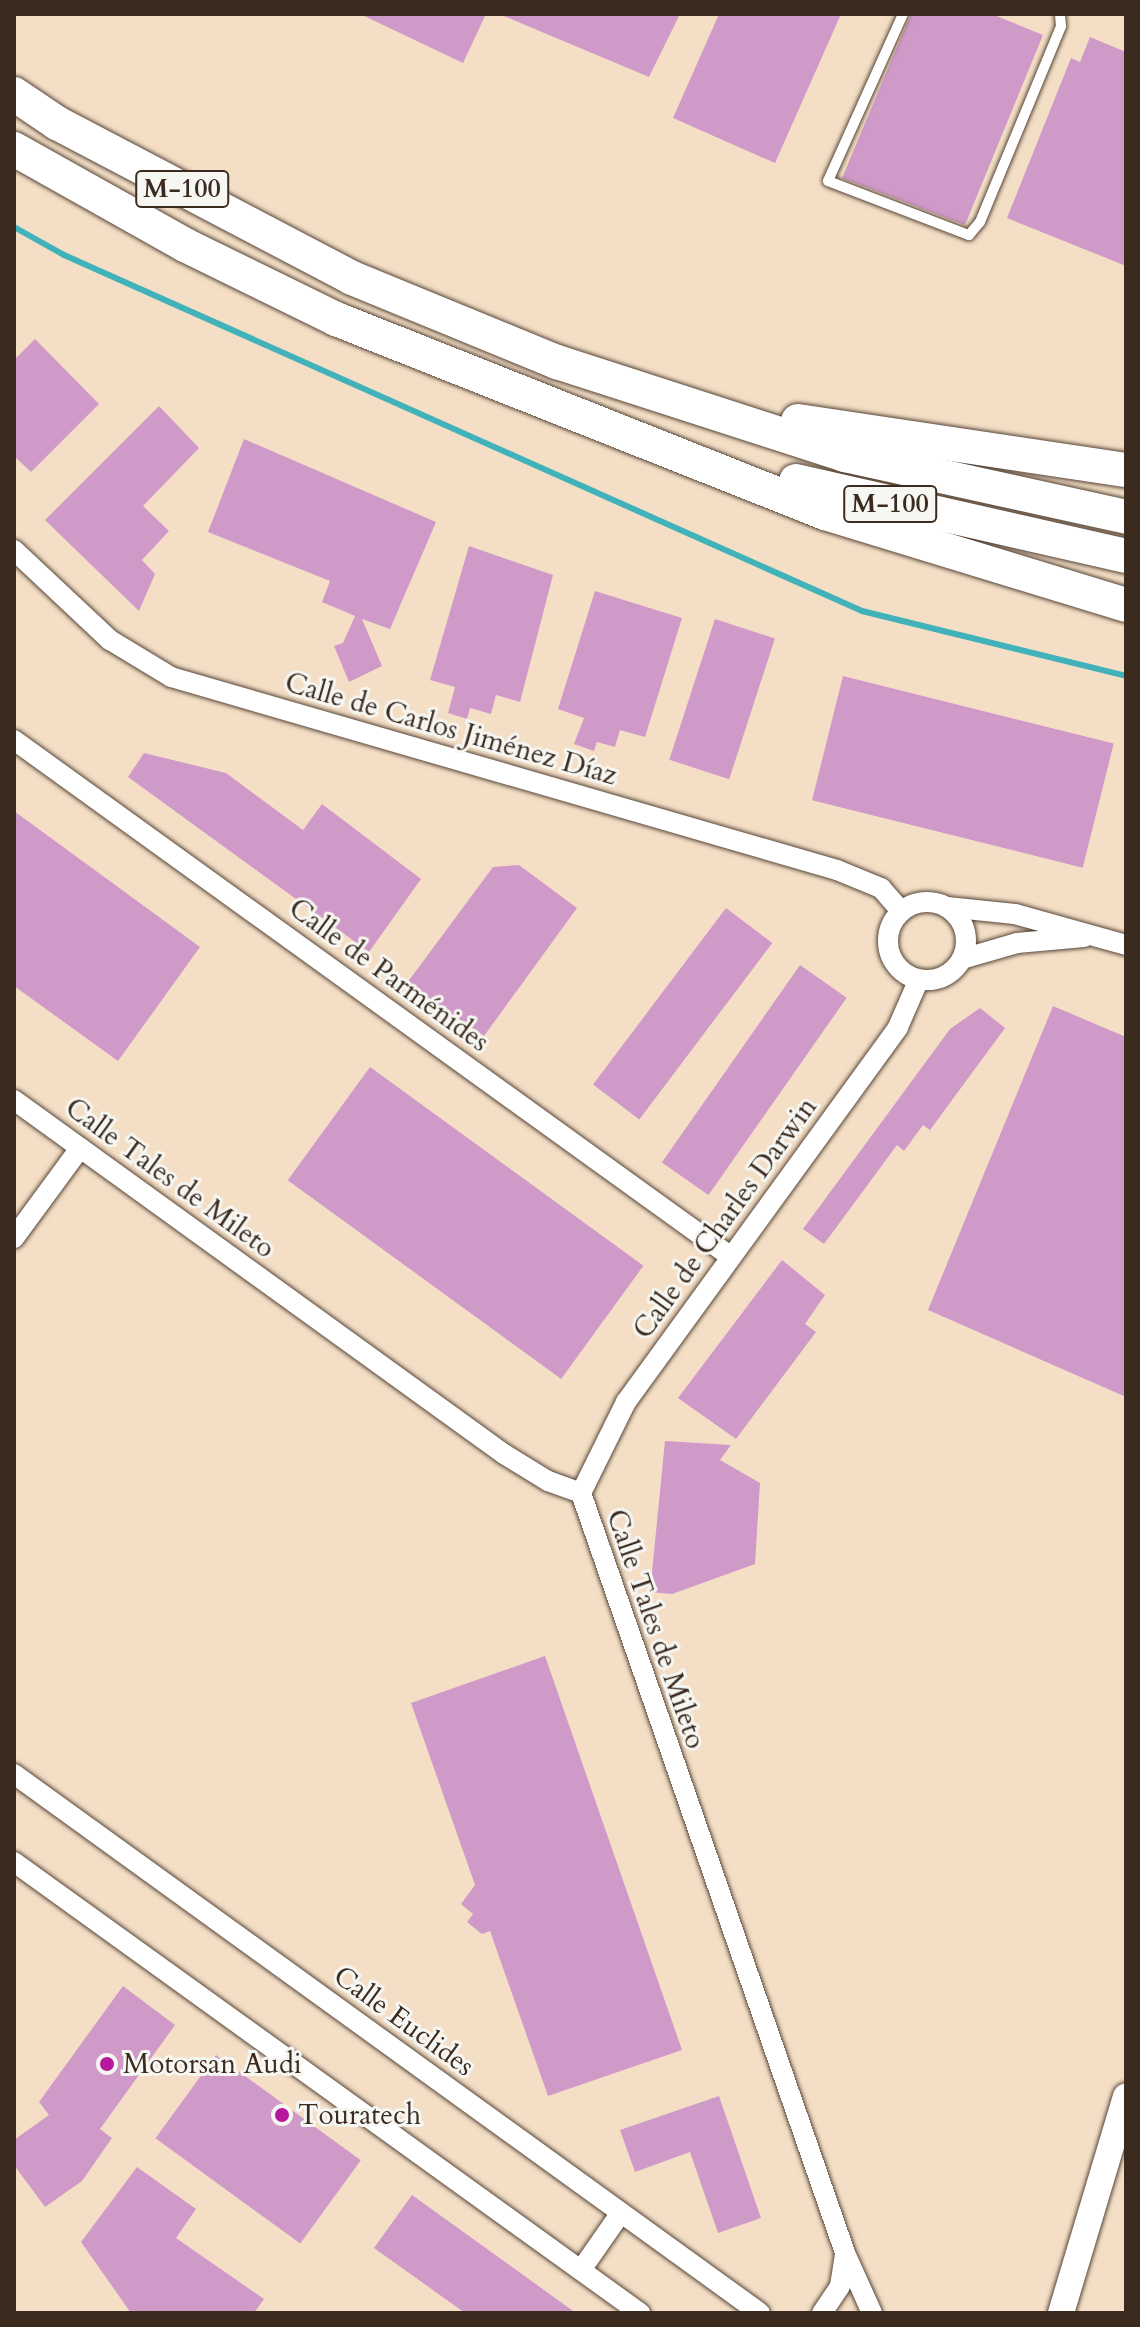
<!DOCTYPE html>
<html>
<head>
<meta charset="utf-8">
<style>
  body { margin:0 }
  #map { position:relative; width:1140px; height:2327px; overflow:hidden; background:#f4dfc6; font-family:Cardo,serif }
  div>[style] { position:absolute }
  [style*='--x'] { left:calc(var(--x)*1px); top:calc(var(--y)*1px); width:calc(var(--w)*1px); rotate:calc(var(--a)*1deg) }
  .stream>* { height:6px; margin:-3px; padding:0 3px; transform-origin:3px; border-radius:3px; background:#41b2b9 }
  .building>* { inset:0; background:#d09ac8; transform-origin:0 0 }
  .roads { filter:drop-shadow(0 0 2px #574537) drop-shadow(0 0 2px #574537) }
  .service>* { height:10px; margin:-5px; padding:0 5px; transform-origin:5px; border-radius:5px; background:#fff }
  .minor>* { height:20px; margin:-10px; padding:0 10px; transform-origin:10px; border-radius:10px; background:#fff }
  .minor>.ring { margin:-10px; padding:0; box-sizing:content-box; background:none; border:20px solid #fff; border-radius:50% }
  .tertiary>* { height:26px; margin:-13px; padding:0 13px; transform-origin:13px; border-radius:13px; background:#fff }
  .trunk>* { height:34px; margin:-17px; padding:0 17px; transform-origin:17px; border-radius:17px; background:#fff }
  .dots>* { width:22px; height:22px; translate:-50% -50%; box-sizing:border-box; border:4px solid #f6f6f2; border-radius:50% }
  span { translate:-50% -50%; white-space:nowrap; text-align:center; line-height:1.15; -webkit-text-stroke:6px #f6f6f2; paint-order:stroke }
  .shield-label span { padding:2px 6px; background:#f6f6f2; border:2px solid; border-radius:6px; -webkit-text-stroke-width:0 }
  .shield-label { font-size:26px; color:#3b2a1e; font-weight:700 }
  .street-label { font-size:28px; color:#3b2a1e }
  .poi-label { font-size:28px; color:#3b2a1e }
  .left { translate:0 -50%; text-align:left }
  .frame { position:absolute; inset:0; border:16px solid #3b2a1e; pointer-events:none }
</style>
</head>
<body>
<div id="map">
  <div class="stream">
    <div style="--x:14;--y:227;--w:57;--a:29.2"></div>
    <div style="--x:64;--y:255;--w:874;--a:24.04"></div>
    <div style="--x:862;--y:611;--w:272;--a:13.8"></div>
  </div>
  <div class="building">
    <div style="clip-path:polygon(360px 14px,486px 14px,463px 63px)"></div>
    <div style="clip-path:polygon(499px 14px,680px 14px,649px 77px)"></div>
    <div style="clip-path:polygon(719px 14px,841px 14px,775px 163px,673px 118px)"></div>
    <div style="clip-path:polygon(911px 14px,992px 14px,1043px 35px,965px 225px,842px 178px)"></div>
    <div style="clip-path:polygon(1090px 37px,1126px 52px,1126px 266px,1007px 218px,1071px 58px,1080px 62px)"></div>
    <div style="clip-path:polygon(35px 339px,99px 404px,31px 472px,14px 456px,14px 360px)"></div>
    <div style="clip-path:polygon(159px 406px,199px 448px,143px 506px,169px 531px,142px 560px,155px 574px,139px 611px,45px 520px)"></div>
    <div style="clip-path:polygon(244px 439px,436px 522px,390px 629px,362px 619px,382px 666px,349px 682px,334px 646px,343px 643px,355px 616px,322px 602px,330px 581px,208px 532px)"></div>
    <div style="clip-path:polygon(469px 546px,553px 575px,520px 702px,496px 695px,491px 714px,470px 708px,467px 719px,448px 713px,455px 687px,430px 680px)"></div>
    <div style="clip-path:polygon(595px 591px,682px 618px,645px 737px,620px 730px,615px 747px,597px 742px,594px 751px,574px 744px,584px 718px,558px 709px)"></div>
    <div style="left:715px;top:619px;width:63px;height:148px;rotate:18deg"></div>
    <div style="left:843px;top:676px;width:279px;height:128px;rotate:14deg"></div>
    <div style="clip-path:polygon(144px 753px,226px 773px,303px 830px,322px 804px,421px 879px,369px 952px,128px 777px)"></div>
    <div style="clip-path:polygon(14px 811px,200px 947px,118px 1061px,14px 986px)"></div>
    <div style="clip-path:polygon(519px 865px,577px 908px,484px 1036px,407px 983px,493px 867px)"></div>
    <div style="left:726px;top:908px;width:58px;height:221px;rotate:37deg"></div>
    <div style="left:800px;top:965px;width:57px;height:241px;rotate:35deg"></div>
    <div style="clip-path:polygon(1053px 1006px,1126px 1037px,1126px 1397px,928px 1310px)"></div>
    <div style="clip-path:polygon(980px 1008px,1005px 1028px,930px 1130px,923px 1125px,904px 1151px,897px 1145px,824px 1244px,803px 1229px,950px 1029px)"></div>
    <div style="left:370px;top:1067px;width:338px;height:140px;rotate:36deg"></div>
    <div style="clip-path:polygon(782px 1260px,825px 1295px,805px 1324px,816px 1332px,736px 1439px,678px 1398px)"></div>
    <div style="clip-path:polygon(665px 1441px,731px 1445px,720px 1460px,760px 1483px,755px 1564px,672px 1594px,650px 1592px)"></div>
    <div style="clip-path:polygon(545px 1656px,682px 2050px,548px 2096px,490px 1931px,482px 1934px,467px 1922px,473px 1914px,461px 1904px,475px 1885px,411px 1703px)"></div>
    <div style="clip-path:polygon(123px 1986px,175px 2025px,100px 2129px,112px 2138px,82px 2181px,45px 2207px,14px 2165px,14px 2140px,49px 2115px,39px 2102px)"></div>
    <div style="left:216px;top:2055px;width:179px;height:103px;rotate:36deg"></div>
    <div style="clip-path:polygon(719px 2096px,761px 2218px,718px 2233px,690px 2152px,635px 2172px,620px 2130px)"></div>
    <div style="clip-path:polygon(137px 2167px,196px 2209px,176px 2238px,264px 2299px,254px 2313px,131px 2313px,81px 2242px)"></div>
    <div style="clip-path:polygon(412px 2195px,576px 2313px,465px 2313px,374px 2248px)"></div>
  </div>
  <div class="roads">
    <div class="service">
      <div style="--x:903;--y:14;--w:183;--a:114.2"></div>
      <div style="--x:828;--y:181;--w:151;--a:21"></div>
      <div style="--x:969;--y:235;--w:17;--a:-50"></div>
      <div style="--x:980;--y:222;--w:212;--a:-67.5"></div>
      <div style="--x:1061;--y:26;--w:12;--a:-95"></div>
    </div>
    <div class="minor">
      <div style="--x:14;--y:550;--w:132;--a:43.2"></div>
      <div style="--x:110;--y:640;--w:71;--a:31.2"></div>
      <div style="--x:171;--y:677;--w:693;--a:16.16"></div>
      <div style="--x:837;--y:870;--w:48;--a:22.2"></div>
      <div style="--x:881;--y:888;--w:30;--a:49"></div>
      <div style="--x:14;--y:740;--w:884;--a:35.79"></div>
      <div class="ring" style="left:888px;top:902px;width:58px;height:58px"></div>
      <div style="--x:947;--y:907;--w:68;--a:5.9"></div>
      <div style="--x:1015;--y:914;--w:115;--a:15.6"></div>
      <div style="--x:962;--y:959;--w:57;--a:-16.2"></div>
      <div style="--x:1017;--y:943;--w:67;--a:-5.1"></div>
      <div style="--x:14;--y:1100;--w:604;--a:35.85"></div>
      <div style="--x:504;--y:1454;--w:52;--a:31.5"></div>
      <div style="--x:548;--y:1481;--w:35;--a:20"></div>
      <div style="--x:581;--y:1493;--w:805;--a:70.84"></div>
      <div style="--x:845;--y:2253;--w:66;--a:65.8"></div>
      <div style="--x:14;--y:1238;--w:112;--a:-53.7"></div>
      <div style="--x:581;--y:1493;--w:102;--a:-63.7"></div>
      <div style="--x:626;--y:1402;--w:463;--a:-54"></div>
      <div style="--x:898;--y:1027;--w:52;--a:-66.4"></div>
      <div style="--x:14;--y:1774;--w:920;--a:35.85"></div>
      <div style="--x:14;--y:1862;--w:772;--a:35.77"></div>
      <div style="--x:581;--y:2270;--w:68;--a:-55.1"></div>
      <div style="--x:822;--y:2313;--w:32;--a:-56"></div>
      <div style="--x:840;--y:2286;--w:33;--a:-81"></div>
    </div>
    <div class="tertiary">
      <div style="--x:1061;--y:2313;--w:226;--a:-73.3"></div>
    </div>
    <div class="trunk">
      <div style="--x:14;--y:94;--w:52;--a:34"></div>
      <div style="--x:57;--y:123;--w:333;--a:27.7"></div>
      <div style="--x:352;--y:278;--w:222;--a:22.3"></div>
      <div style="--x:557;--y:362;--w:303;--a:17.9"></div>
      <div style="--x:845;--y:455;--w:288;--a:12.4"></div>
      <div style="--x:14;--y:149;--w:198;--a:29.3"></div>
      <div style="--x:187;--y:246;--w:166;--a:26.1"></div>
      <div style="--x:336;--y:319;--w:526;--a:21.64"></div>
      <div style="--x:825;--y:513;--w:315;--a:17"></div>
      <div style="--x:798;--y:421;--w:332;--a:8.5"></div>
      <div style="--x:796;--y:481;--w:338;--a:12.8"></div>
    </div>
  </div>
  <div class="dots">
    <div style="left:107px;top:2064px;background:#b5179e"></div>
    <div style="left:282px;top:2115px;background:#b5179e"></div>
  </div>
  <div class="shield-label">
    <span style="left:182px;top:189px">M-100</span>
    <span style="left:890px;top:504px">M-100</span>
  </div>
  <div class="street-label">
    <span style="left:451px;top:729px;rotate:16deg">Calle de Carlos Jiménez Díaz</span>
    <span style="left:389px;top:975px;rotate:36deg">Calle de Parménides</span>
    <span style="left:170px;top:1178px;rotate:36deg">Calle Tales de Mileto</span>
    <span style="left:725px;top:1218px;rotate:-54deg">Calle de Charles Darwin</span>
    <span style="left:656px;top:1629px;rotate:71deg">Calle Tales de Mileto</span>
    <span style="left:404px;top:2021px;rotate:36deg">Calle Euclides</span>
  </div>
  <div class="poi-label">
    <span class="left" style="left:123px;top:2064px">Motorsan Audi</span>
    <span class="left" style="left:298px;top:2115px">Touratech</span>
  </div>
  <div class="frame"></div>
</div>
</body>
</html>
